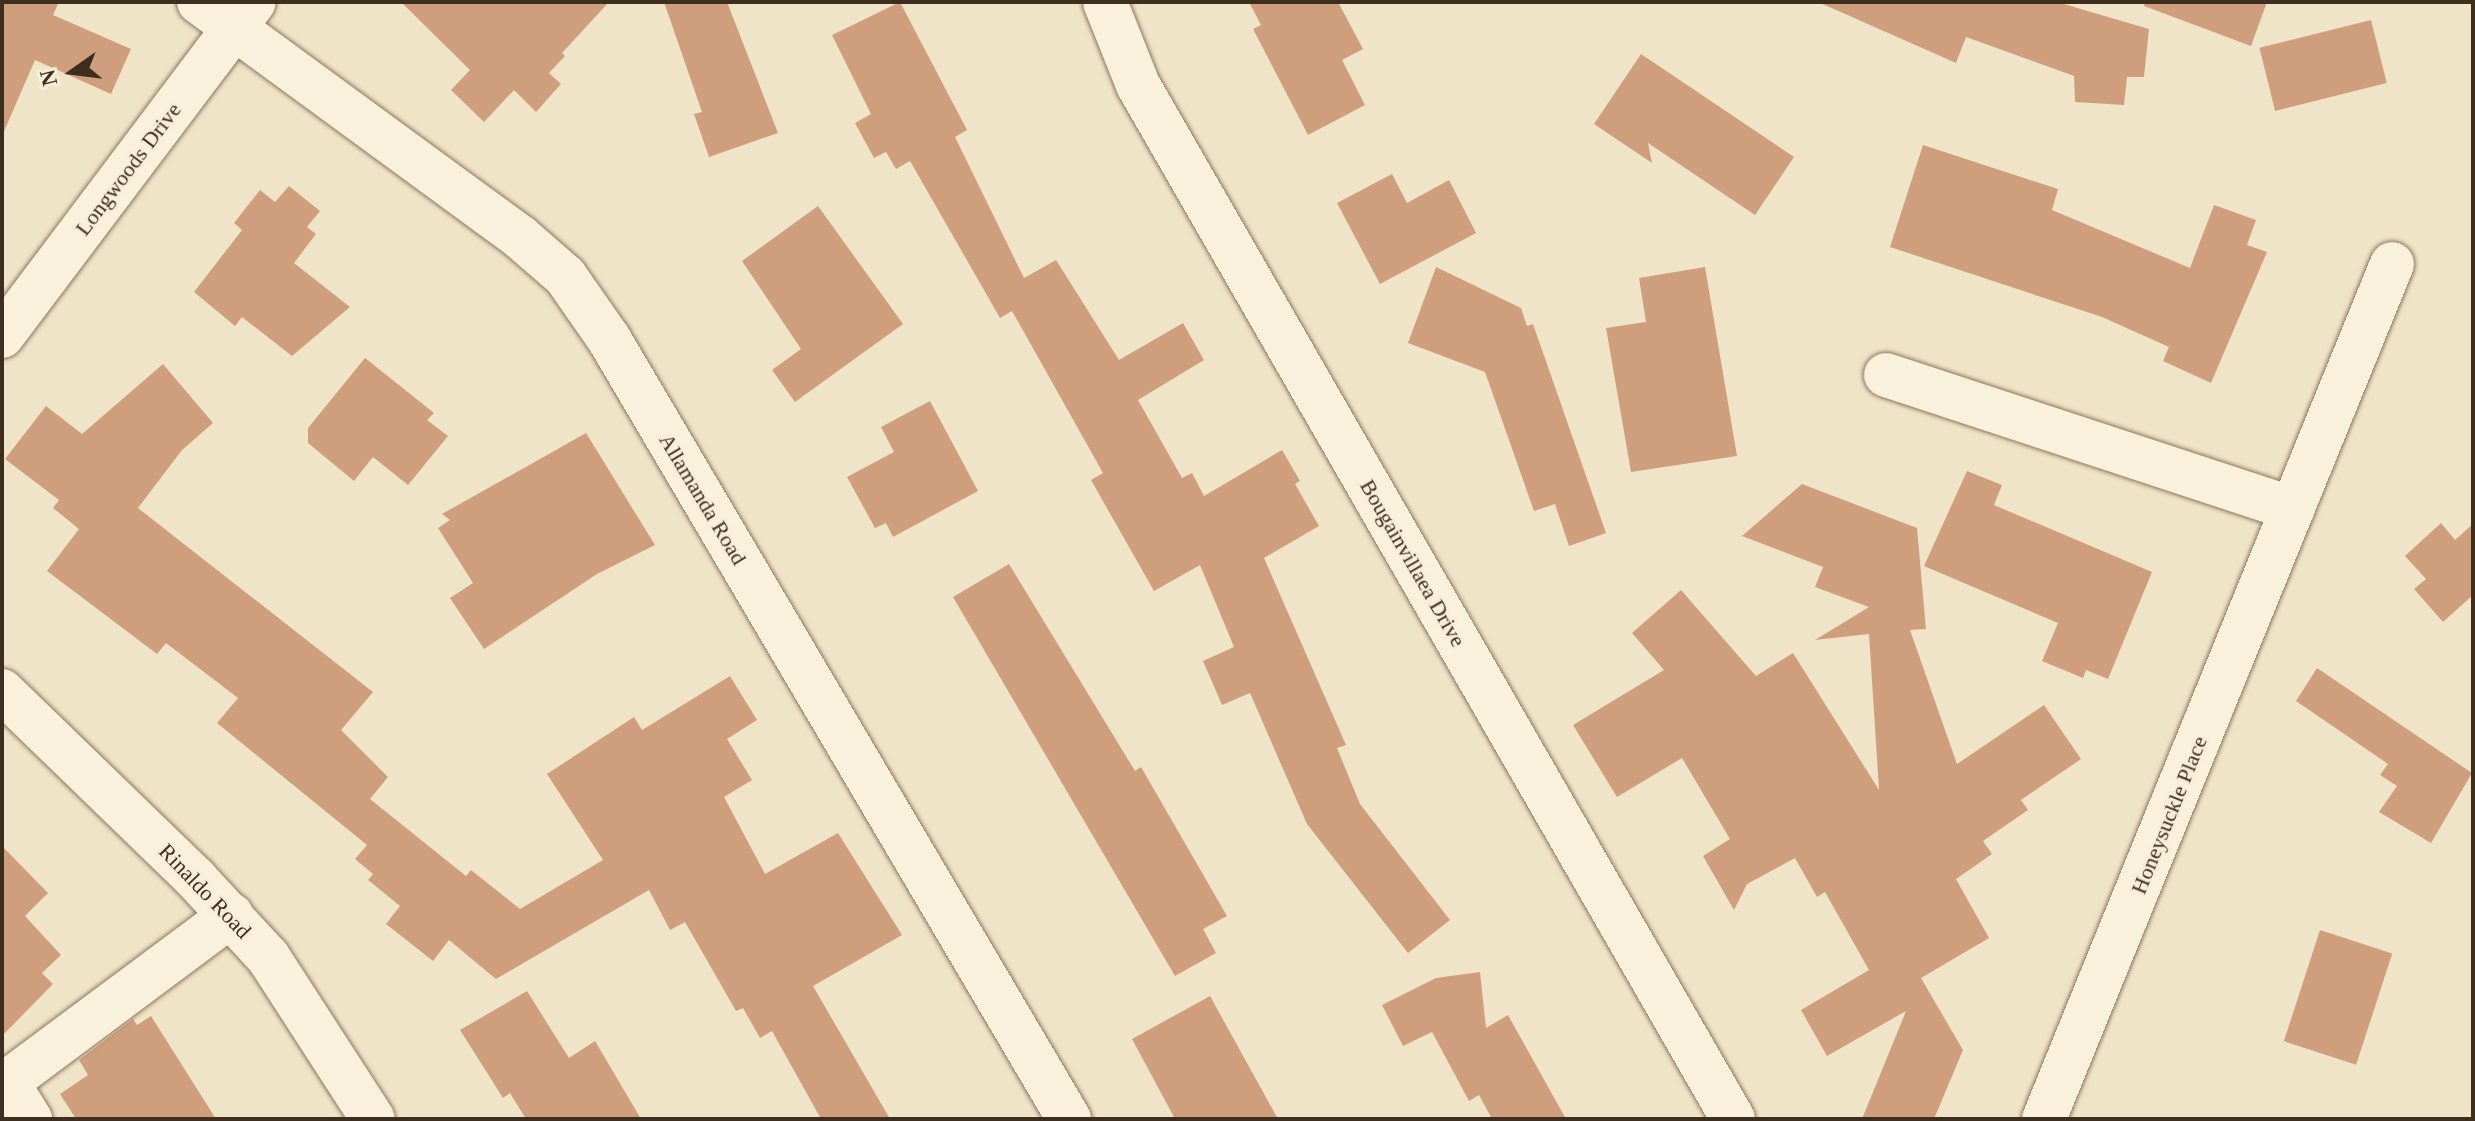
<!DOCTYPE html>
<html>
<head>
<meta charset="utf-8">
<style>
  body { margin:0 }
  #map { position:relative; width:2475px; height:1121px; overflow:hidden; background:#f0e4c8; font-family:"Times New Roman",serif }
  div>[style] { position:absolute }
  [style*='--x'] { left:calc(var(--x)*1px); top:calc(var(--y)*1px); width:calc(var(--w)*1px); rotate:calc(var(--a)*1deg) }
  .building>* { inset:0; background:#cf9f7d; transform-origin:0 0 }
  .roads { filter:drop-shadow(0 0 2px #8d765c) drop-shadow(0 0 2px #8d765c) }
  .minor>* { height:44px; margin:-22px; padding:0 22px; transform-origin:22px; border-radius:22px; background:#faf1dc }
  span { translate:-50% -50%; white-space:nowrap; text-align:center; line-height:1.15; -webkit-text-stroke:6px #f7eed8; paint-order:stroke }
  .street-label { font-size:22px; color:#3d2e20 }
  .frame { position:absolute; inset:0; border:4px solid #3d2e20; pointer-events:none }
  .north { position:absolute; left:32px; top:32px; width:80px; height:80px; -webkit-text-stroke:6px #f7eed8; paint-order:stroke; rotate:256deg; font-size:22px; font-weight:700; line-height:32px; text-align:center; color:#3d2e20 }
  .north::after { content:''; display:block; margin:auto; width:28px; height:36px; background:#3d2e20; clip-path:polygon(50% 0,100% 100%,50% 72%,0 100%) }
</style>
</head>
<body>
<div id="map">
  <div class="building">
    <div style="clip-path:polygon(2px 2px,59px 2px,53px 15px,131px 49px,111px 94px,35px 60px,2px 136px)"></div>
    <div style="clip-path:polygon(401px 2px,609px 2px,562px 53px,565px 56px,549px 73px,561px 84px,536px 112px,514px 90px,484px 122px,451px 90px,470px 70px)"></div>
    <div style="clip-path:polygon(664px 2px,727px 2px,778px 133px,709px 157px,694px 114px,702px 112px)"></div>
    <div style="clip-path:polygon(900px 2px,967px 130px,955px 137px,1024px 278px,1056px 260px,1119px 360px,1183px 323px,1204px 360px,1138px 400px,1182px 478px,1192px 473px,1204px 496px,1282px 450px,1300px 481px,1295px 484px,1319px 526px,1264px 558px,1346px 745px,1337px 748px,1360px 804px,1450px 920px,1408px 953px,1307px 824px,1250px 693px,1222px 705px,1203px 661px,1234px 647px,1200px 565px,1154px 591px,1091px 480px,1103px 473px,1012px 311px,1000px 318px,910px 161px,896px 169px,886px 152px,874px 158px,855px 123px,871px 114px,832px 35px)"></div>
    <div style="clip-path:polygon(1249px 2px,1338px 2px,1363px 49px,1342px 60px,1365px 105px,1308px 135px,1253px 29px,1261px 25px)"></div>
    <div style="clip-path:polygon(1818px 2px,2057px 2px,2149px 29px,2144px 77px,2127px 77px,2124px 105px,2075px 102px,2074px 76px,1966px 37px,1956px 63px)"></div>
    <div style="clip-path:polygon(2145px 2px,2267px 2px,2251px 46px,2144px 6px)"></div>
    <div style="left:2371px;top:20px;width:65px;height:115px;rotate:76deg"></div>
    <div style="clip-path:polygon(1641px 54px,1794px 157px,1755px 215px,1648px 143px,1652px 163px,1594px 124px)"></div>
    <div style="clip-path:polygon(1923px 145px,2058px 189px,2052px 210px,2190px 268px,2214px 205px,2256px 220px,2247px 245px,2267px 252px,2211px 383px,2163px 361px,2169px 347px,2102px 317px,1890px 247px)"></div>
    <div style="clip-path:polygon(1392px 174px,1407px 203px,1449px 180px,1476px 233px,1380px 284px,1337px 203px)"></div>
    <div style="clip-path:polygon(289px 186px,320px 211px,307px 227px,316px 234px,294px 263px,350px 307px,292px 356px,242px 317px,235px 326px,194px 292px,242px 230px,234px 223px,260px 190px,275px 202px)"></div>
    <div style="clip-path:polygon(818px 206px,903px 324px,795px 402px,772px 370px,801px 349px,742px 261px)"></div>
    <div style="clip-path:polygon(1436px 267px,1521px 308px,1527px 326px,1533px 324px,1606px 533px,1569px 546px,1555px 504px,1534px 511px,1485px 372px,1408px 343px)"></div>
    <div style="clip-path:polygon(1705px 267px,1737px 456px,1631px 472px,1606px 328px,1646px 322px,1639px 278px)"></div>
    <div style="clip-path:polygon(365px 358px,434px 413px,427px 420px,448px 436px,408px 485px,373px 457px,354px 481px,308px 443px,308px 428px)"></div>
    <div style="clip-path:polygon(163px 364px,213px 423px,182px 450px,138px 508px,373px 692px,341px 730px,388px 777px,370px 799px,466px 876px,471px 870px,520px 909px,603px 860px,547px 774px,634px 717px,642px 730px,730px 676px,757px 720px,727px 739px,752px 780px,724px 797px,765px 874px,838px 833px,902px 935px,813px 986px,890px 1119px,821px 1119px,772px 1031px,760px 1038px,743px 1008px,736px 1011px,685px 922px,670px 930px,649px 890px,496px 979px,449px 940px,433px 961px,386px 924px,400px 906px,368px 880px,373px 874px,355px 859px,367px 845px,217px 723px,238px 698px,166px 643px,157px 654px,47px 571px,79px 529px,53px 508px,59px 500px,5px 459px,46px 406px,82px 434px)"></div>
    <div style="clip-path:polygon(930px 401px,978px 491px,893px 537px,886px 523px,875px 528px,847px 477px,894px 452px,881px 427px)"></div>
    <div style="clip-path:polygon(586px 433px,655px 545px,597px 574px,484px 649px,450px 598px,473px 583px,438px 528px,450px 520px,442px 514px)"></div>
    <div style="clip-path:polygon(1967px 471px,2002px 485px,1994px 505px,2152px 572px,2108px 679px,2086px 670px,2083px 678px,2042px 661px,2058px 623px,1924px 566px)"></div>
    <div style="clip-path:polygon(1802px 484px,1917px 528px,1926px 629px,1910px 630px,1957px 764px,2044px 705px,2081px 759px,2021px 800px,2028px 810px,1983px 841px,1992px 854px,1956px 879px,1989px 938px,1921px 978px,1963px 1050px,1934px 1119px,1862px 1119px,1906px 1011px,1827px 1056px,1801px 1010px,1869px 970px,1825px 892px,1817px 897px,1795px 858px,1747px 884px,1734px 910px,1703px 856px,1730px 839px,1682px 758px,1617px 797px,1573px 725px,1664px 670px,1632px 633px,1681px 590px,1756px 676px,1793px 653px,1879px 790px,1869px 634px,1815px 640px,1869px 607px,1815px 587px,1823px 567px,1742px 536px)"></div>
    <div style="clip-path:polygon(2441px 523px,2455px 540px,2473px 524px,2473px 595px,2443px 622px,2414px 589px,2426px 579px,2405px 556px)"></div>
    <div style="clip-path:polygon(1009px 564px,1135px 771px,1141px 767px,1227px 916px,1203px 929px,1216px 953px,1175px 976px,953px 597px)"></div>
    <div style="clip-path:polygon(2317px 668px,2472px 773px,2431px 843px,2379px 812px,2397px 786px,2380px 775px,2388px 764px,2296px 701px)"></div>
    <div style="clip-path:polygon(2px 846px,48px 893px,25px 916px,61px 955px,42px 973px,53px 984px,2px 1036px)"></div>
    <div style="left:2320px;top:930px;width:76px;height:117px;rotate:18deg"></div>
    <div style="clip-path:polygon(1480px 972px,1486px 1028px,1508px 1015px,1566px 1119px,1492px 1119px,1479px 1095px,1469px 1101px,1432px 1032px,1403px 1046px,1382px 1005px,1436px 978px)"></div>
    <div style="clip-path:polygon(527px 991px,569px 1058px,595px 1041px,641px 1119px,526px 1119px,510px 1093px,503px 1098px,460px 1030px)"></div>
    <div style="clip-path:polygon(1210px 996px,1278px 1119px,1175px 1119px,1132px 1039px)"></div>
    <div style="clip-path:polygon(151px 1016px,216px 1119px,76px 1119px,60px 1094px,88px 1075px,79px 1060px,133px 1019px,137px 1025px)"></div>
  </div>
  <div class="roads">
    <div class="minor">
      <div style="--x:199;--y:2;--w:398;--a:36.2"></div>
      <div style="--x:520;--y:237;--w:60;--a:40.9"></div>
      <div style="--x:565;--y:276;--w:77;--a:55.1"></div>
      <div style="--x:609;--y:339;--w:906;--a:59.47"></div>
      <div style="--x:1105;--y:2;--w:89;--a:68.3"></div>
      <div style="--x:1138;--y:85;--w:1193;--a:60.08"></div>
      <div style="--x:2;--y:336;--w:418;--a:-53"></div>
      <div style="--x:1886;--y:375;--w:428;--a:18.2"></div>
      <div style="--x:2;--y:691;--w:269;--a:44.1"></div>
      <div style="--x:195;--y:878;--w:108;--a:47.3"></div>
      <div style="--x:268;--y:957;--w:193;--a:57.1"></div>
      <div style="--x:7;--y:1082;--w:44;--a:58.1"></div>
      <div style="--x:2;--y:1086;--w:286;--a:-36.7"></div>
      <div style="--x:2044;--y:1119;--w:923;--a:-67.85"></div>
    </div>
  </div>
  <div class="street-label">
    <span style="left:128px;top:169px;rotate:-53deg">Longwoods Drive</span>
    <span style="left:703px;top:499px;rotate:59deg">Allamanda Road</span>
    <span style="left:1413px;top:563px;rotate:60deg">Bougainvillaea Drive</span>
    <span style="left:2169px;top:815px;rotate:-68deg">Honeysuckle Place</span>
    <span style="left:205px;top:891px;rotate:46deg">Rinaldo Road</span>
  </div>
  <div class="frame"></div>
  <div class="north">N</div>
</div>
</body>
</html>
